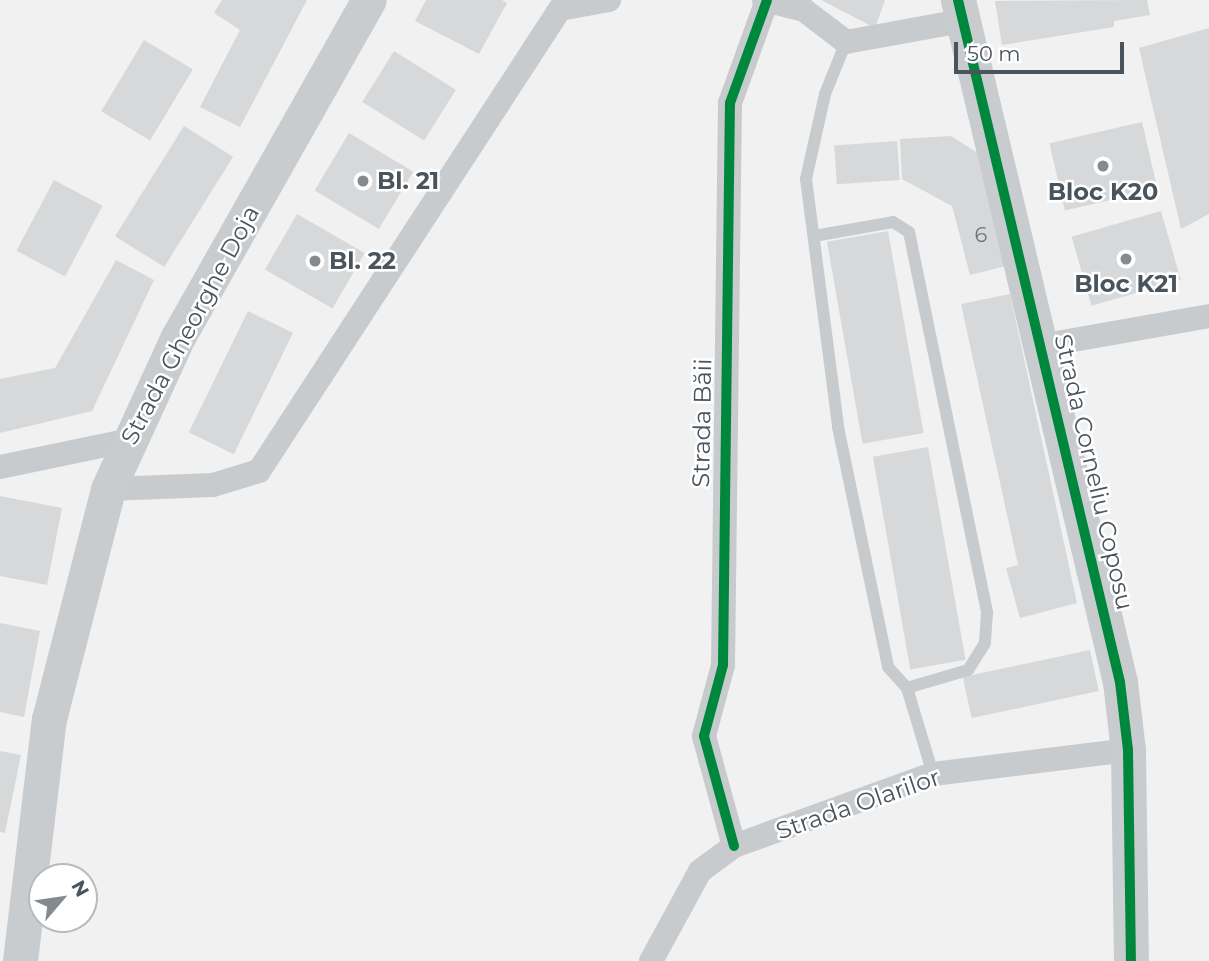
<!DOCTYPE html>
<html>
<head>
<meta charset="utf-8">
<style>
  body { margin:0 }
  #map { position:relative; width:1209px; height:961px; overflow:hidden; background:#f1f1f1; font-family:Montserrat,sans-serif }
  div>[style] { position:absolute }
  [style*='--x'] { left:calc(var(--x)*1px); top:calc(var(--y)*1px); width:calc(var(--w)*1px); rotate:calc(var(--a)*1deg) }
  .building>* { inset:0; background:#d7d8d9; transform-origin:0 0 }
  .lane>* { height:12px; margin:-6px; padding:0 6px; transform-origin:6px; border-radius:6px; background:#c8cbcd }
  .street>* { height:24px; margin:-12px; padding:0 12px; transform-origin:12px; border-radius:12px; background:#c8cbcd }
  .secondary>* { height:35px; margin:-17.5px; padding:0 17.5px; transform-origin:17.5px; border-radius:17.5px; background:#c9ccce }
  .cycleway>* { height:10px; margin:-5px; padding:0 5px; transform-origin:5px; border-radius:5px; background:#00873e }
  .dots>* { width:19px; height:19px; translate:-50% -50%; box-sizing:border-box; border:4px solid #fff; border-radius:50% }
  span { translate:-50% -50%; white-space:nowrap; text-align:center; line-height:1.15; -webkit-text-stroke:5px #fff; paint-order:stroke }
  .number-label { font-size:21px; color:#6e767c }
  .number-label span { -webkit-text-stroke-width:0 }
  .poi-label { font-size:24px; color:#49545c; font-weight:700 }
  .left { translate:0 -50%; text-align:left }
  .street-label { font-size:24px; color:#49545c }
  .north { position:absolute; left:28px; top:863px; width:70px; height:70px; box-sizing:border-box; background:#fff; border:2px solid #b6bbbe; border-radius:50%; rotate:61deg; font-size:19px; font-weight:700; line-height:28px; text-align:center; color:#49545c }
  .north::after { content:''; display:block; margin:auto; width:24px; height:32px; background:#848b90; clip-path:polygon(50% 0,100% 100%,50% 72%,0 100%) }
  .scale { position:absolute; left:954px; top:42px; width:170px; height:32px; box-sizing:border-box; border:4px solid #49545c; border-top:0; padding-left:9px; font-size:21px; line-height:24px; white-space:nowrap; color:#49545c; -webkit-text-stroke:5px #fff; paint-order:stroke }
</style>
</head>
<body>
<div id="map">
  <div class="building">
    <div style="clip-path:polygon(222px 0,307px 0,240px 127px,200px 107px,240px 30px,214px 13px)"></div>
    <div style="clip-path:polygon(426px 0,502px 0,507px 3px,479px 54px,415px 21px)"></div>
    <div style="clip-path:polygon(821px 0,885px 0,875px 28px)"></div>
    <div style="clip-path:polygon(1147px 0,1150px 15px,1114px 21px,1114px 27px,1002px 45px,995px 1px)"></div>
    <div style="clip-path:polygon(1209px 28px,1209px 214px,1181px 229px,1139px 48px)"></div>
    <div style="left:144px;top:40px;width:57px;height:83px;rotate:31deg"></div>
    <div style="left:394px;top:51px;width:73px;height:60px;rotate:32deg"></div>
    <div style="left:1142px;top:122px;width:69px;height:95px;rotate:77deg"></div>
    <div style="left:184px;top:126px;width:58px;height:130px;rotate:32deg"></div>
    <div style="left:349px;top:133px;width:75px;height:67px;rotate:31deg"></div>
    <div style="clip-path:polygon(951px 136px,984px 157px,1010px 265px,970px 275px,952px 206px,902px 179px,900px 139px)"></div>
    <div style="left:897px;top:141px;width:39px;height:63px;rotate:86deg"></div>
    <div style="left:54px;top:180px;width:55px;height:80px;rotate:28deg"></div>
    <div style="left:1161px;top:211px;width:72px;height:93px;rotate:74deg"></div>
    <div style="left:297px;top:214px;width:78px;height:64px;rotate:30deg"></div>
    <div style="left:888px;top:231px;width:205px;height:62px;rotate:80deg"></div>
    <div style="clip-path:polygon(116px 260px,154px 280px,92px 411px,0 433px,0 379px,55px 368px)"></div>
    <div style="clip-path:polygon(1010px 294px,1077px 603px,1020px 618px,1006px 568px,1018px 565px,961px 304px)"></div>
    <div style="left:248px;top:311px;width:50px;height:135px;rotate:26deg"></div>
    <div style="left:928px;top:447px;width:216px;height:56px;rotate:80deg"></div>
    <div style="clip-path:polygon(0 496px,62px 508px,47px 585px,0 576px)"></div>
    <div style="clip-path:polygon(0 623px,40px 631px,24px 717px,0 712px)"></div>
    <div style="left:1090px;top:650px;width:42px;height:130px;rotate:78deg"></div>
    <div style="clip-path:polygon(0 751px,21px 755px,5px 833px,0 832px)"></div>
  </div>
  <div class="lane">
    <div style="--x:846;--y:42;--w:56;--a:112"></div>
    <div style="--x:825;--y:94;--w:87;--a:102.6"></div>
    <div style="--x:806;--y:179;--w:250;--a:82.6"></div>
    <div style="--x:838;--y:427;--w:245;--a:78.2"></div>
    <div style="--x:888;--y:667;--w:28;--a:48"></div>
    <div style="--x:907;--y:688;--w:90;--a:73.2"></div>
    <div style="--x:814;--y:236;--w:80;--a:-10"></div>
    <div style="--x:893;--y:222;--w:19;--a:32"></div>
    <div style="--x:909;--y:232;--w:389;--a:78.4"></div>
    <div style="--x:987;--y:613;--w:30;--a:94"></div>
    <div style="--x:985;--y:643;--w:32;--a:122"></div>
    <div style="--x:968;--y:670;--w:64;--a:163.6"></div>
  </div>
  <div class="street">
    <div style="--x:764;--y:0;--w:41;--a:14"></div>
    <div style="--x:804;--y:10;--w:53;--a:37.3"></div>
    <div style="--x:846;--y:42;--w:118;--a:-10.3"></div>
    <div style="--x:1045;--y:345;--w:167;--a:-10"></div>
    <div style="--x:0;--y:467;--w:129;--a:-11.7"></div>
    <div style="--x:108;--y:489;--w:105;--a:-2.2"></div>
    <div style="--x:213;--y:485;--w:48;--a:-16.9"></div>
    <div style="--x:259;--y:471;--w:551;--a:-56.92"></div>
    <div style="--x:560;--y:9;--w:50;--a:-10.4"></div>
    <div style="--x:734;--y:846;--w:114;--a:-105.3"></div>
    <div style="--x:704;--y:736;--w:73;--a:-75"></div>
    <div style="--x:723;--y:665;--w:562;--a:-89.29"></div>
    <div style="--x:730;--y:103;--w:109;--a:-70.2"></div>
    <div style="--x:651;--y:961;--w:102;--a:-61.4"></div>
    <div style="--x:700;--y:871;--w:42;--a:-36.3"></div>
    <div style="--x:734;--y:846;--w:212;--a:-19.9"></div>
    <div style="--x:933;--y:774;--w:196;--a:-7"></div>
  </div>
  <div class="secondary">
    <div style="--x:958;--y:0;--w:701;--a:76.64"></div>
    <div style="--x:1120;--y:682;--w:68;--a:83.3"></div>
    <div style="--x:1128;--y:750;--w:211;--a:89.2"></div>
    <div style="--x:20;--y:961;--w:244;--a:-83.2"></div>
    <div style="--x:49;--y:719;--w:237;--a:-75.6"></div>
    <div style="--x:108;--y:489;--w:167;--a:-65.3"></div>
    <div style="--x:178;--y:337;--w:387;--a:-60.5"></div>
  </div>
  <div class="cycleway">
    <div style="--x:958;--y:0;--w:701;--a:76.64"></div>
    <div style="--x:1120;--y:682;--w:68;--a:83.3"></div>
    <div style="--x:1128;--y:750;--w:211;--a:89.2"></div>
    <div style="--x:734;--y:846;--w:114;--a:-105.3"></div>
    <div style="--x:704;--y:736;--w:73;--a:-75"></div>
    <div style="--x:723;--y:665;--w:562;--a:-89.29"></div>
    <div style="--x:730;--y:103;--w:109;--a:-70.2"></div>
  </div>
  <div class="dots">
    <div style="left:1103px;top:166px;background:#848b90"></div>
    <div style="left:363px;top:181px;background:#848b90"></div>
    <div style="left:1126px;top:259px;background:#848b90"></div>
    <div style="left:315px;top:261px;background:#848b90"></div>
  </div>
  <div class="number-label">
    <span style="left:981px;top:235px">6</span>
  </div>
  <div class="poi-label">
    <span class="left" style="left:377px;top:181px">Bl. 21</span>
    <span style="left:1103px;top:192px">Bloc K20</span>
    <span class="left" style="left:329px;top:261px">Bl. 22</span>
    <span style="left:1126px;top:284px">Bloc K21</span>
  </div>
  <div class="street-label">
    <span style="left:190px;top:325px;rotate:-62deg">Strada Gheorghe Doja</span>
    <span style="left:702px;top:423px;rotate:-89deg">Strada Băii</span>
    <span style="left:1094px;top:472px;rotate:77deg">Strada Corneliu Coposu</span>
    <span style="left:858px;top:804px;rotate:-19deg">Strada Olarilor</span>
  </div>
  <div class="north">N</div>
  <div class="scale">50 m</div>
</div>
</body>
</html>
